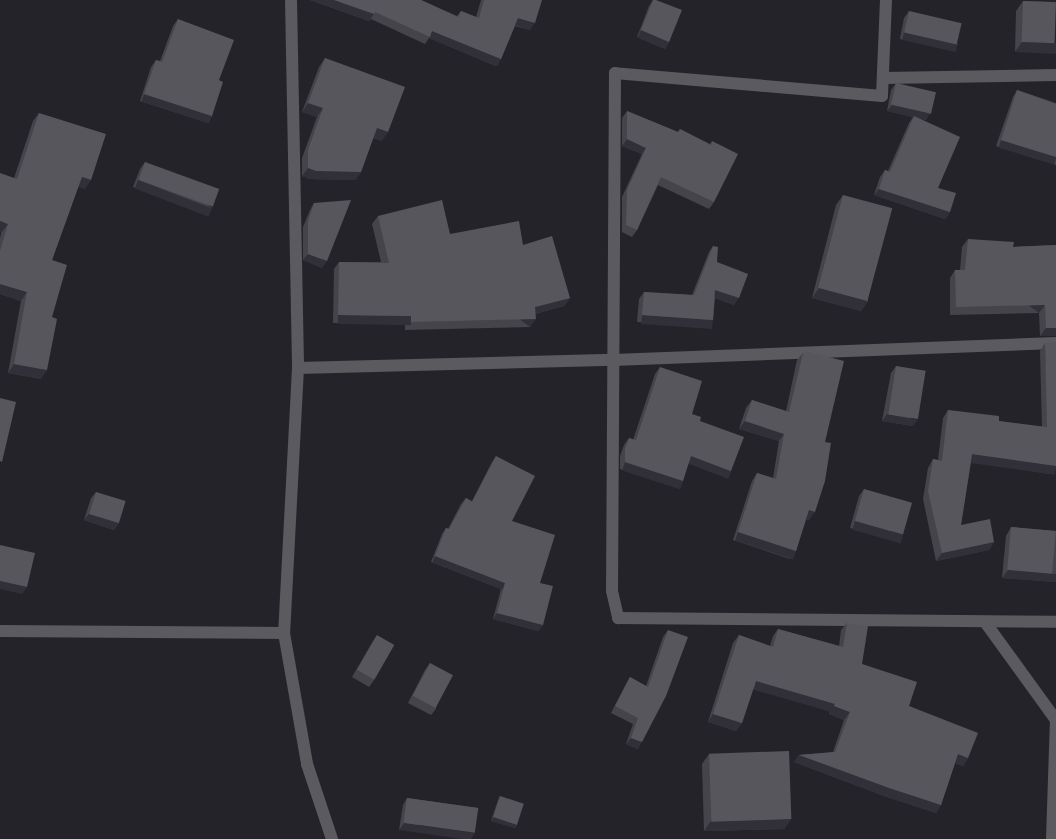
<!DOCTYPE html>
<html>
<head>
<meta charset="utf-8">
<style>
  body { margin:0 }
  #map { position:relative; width:1056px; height:839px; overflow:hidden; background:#25232a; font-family:Karla,sans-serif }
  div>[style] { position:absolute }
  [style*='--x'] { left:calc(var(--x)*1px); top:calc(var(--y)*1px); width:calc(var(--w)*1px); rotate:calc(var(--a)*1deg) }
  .street>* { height:12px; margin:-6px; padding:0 6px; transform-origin:6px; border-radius:6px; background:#5b5a5e }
  .wall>* { inset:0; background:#46444b }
  .shaded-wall>* { inset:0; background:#312f37; transform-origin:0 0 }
  .building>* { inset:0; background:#57565d; transform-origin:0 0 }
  span { translate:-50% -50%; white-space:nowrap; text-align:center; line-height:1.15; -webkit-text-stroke:3.5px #1c1a21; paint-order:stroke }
</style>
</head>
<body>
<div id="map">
  <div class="street">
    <div style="--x:291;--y:0;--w:368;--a:88.9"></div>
    <div style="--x:298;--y:368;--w:265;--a:93"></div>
    <div style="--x:284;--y:633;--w:133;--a:80"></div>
    <div style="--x:307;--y:764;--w:79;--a:71.6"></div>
    <div style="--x:886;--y:0;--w:96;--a:92.4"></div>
    <div style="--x:882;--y:96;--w:268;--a:-175.1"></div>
    <div style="--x:615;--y:73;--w:518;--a:90.33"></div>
    <div style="--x:612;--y:591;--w:28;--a:77"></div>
    <div style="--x:618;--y:618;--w:438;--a:0.5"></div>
    <div style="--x:883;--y:78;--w:173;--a:-1"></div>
    <div style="--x:298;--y:368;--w:315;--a:-1.5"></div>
    <div style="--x:613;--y:360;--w:443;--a:-2.2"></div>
    <div style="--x:985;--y:622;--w:121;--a:54.1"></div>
    <div style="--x:0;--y:631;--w:284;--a:0.4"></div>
    <div style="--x:1052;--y:839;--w:119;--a:-88.1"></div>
  </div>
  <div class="wall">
    <div style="clip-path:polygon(310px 0,421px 0,457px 16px,461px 11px,476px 17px,481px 0,542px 0,530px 30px,515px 26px,501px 59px,496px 66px,429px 38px,425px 44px,371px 19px,369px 21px)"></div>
    <div style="clip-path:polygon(653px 0,669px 42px,665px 49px,637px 37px,649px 6px)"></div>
    <div style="clip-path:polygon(1023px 1px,1056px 2px,1015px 52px,1016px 11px)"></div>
    <div style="clip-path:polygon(909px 11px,958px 44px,953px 51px,900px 39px,904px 18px)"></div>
    <div style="clip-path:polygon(178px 19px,219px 80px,212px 116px,208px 123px,140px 101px,151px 67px,156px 60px,160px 61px,173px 26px)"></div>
    <div style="clip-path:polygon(325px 58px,382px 141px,373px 138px,361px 172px,355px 180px,310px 179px,302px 176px,302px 158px,317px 117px,302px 112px,319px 67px)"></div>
    <div style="clip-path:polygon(896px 83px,926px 120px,917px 118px,938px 188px,950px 212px,945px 219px,874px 195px,880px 177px,885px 170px,888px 171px,909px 123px,913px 117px,887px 111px,891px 90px)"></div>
    <div style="clip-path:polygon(1017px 90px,1056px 103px,1056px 165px,996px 146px,1013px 97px)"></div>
    <div style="clip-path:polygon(627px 111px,678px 132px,680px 129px,710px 144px,712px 141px,714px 202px,709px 209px,658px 185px,637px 230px,632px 237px,622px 232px,622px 197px,642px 154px,622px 146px,622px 118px)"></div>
    <div style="clip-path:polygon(39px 113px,85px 189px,78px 186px,52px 260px,52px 317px,41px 379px,8px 373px,21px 301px,0 294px,0 238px,14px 178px,33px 121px)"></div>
    <div style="clip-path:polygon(145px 162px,212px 208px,207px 215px,133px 187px,140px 169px)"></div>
    <div style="clip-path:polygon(843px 195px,868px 301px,861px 311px,812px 298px,836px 205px)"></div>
    <div style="clip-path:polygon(314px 203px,322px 268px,303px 260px,303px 227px,310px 210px)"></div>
    <div style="clip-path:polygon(378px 216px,450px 234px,523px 245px,570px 298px,564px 306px,535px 314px,530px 327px,405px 330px,405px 324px,333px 323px,334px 269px,339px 262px,381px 262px,372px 224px)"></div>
    <div style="clip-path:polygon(968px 239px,1013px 247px,1056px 245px,1056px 336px,1040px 336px,1039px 313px,950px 315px,950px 278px,955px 270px,960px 270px,962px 247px)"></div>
    <div style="clip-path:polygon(713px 246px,717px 262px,734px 305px,715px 298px,713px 320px,709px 327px,637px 322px,639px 299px,644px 292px,692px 295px,709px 252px)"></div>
    <div style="clip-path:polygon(1045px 343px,1050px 474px,971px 462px,961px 525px,994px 542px,989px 550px,936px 561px,923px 499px,928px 468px,933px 459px,938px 460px,943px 418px,948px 410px,999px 421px,1042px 427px,1040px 351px)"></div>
    <div style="clip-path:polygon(803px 353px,825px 442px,809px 520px,806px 519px,796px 551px,790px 559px,733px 540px,752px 481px,757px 473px,773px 478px,779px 441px,739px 429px,746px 408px,752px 400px,786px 411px,797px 360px)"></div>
    <div style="clip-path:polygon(896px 366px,913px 426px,882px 421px,891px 373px)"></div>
    <div style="clip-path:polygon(660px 367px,692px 414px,700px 421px,731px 471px,727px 477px,688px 463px,683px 481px,678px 488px,620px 469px,620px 456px,624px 445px,629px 438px,633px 440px,655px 374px)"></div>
    <div style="clip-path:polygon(496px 456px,512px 521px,540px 583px,543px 625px,538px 631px,493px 619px,501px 589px,431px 562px,442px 534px,446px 528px,448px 529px,461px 504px,466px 498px,472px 501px,492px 462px)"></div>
    <div style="clip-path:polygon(864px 489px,898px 542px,850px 528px,859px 496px)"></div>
    <div style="clip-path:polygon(96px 492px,119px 523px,114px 530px,84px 520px,91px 498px)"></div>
    <div style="clip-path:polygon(1011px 527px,1056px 531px,1056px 582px,1002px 578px,1006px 536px)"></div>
    <div style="clip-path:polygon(847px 623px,862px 664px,909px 706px,968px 758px,963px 766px,955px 763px,941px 805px,936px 813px,884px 796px,794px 762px,799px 755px,833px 752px,844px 720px,829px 714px,830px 711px,753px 689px,742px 723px,736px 731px,708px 722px,733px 643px,739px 635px,770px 646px,773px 636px,778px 629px,839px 646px,841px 630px)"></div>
    <div style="clip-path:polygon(668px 630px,638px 749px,626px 744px,633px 724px,611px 713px,626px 684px,630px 677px,646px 686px,663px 637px)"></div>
    <div style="clip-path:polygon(377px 635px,374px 680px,369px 687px,352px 677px,373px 641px)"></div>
    <div style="clip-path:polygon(430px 663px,436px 709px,431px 715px,408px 703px,425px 670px)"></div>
    <div style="clip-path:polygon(709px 754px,791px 819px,784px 829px,704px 831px,702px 764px)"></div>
    <div style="clip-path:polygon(500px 796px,517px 825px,515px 828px,491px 821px,498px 800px)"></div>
    <div style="clip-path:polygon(407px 798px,478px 808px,399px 830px,403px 805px)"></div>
  </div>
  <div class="shaded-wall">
    <div style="clip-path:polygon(310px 0,334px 0,374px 14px,369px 21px)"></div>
    <div style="clip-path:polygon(518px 18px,535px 23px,530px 30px,514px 25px)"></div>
    <div style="left:641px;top:30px;width:30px;height:8px;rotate:23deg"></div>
    <div style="left:432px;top:31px;width:74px;height:8px;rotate:22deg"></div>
    <div style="left:904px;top:32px;width:55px;height:8px;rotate:13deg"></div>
    <div style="clip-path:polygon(1022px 42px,1056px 43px,1056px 54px,1015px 52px)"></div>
    <div style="left:144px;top:94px;width:71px;height:8px;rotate:18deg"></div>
    <div style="clip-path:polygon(308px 103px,323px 108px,317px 117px,302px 112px)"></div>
    <div style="clip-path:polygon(892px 105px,931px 113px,926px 120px,887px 111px)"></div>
    <div style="clip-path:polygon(377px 128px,388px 132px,382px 141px,371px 137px)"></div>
    <div style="clip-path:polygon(627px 139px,646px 148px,642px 154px,622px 146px)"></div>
    <div style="left:1001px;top:140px;width:58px;height:8px;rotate:17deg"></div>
    <div style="clip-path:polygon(308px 168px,361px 172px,355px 180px,310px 179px,302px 176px)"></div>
    <div style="clip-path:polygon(82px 177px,91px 180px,85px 189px,75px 186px)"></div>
    <div style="left:138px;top:180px;width:79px;height:9px;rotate:21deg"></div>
    <div style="clip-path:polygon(879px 189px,950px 212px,945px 219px,874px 195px)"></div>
    <div style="clip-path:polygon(0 221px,8px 224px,1px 233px,0 232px)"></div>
    <div style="clip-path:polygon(308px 254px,327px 261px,322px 268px,303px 260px)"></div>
    <div style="clip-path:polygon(0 284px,27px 292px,21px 301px,0 294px)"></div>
    <div style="clip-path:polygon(819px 288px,868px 301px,861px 311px,812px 298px)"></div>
    <div style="clip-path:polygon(715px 290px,739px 298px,734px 305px,711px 296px)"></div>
    <div style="clip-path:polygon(570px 298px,564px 306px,530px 315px,535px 307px)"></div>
    <div style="left:1045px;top:305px;width:10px;height:89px;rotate:127deg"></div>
    <div style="left:338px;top:315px;width:73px;height:9px;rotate:1deg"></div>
    <div style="left:642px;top:315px;width:71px;height:9px;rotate:4deg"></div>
    <div style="left:536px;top:319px;width:10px;height:125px;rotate:127deg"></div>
    <div style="clip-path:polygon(1046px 328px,1056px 328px,1056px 336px,1040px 336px)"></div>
    <div style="clip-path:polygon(14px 364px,47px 370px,41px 379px,8px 373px)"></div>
    <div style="clip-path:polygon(887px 414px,918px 420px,913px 426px,882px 421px)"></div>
    <div style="clip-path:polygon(745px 421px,784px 434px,779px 441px,739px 429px)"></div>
    <div style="left:972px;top:454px;width:85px;height:9px;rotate:8deg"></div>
    <div style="left:691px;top:456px;width:43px;height:8px;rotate:21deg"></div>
    <div style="left:625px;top:462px;width:61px;height:9px;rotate:18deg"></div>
    <div style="clip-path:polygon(809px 510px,815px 512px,809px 520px,803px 518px)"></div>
    <div style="clip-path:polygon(89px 514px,119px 523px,114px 530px,84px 520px)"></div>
    <div style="left:855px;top:521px;width:50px;height:9px;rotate:16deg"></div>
    <div style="left:738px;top:532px;width:61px;height:9px;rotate:18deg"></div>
    <div style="clip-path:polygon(994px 542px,989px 550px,936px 561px,942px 553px)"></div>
    <div style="left:435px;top:556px;width:75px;height:7px;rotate:21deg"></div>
    <div style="clip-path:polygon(1008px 570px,1056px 574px,1056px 582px,1002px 578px)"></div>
    <div style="clip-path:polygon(0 581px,27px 587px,22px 594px,0 589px)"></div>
    <div style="clip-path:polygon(497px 613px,543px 625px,538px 631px,493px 619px)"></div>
    <div style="left:756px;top:681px;width:82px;height:9px;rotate:16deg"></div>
    <div style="clip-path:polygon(834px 706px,850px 712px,844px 720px,829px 714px)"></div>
    <div style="clip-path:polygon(713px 714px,742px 723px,736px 731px,708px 722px)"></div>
    <div style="clip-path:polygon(631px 738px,642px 742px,638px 749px,626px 744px)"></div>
    <div style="clip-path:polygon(958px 754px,968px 758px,963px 766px,953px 762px)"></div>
    <div style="clip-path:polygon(799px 755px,941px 805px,936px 813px,884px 796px,794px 762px)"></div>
    <div style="clip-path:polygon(494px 817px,517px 825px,515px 828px,491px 821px)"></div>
    <div style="clip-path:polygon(791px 819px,784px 829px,704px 831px,711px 821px)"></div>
    <div style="clip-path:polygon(404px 823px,475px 833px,471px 839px,462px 839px,399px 830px)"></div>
  </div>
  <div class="building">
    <div style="clip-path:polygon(334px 0,421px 0,458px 17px,461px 11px,479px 18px,484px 0,542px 0,535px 23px,518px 18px,501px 59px,432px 31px,430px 37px,375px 12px,374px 14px)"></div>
    <div style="clip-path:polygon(653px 0,656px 0,682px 10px,669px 42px,641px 30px)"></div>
    <div style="left:1023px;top:1px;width:33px;height:41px;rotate:2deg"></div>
    <div style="left:909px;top:11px;width:54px;height:22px;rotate:13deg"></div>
    <div style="clip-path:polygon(178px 19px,234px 40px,219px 80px,223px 82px,212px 116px,144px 94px,156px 60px,162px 62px)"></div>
    <div style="clip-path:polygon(325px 58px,405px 87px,388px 132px,377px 128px,361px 172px,316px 171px,308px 168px,308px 150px,323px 108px,308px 103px)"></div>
    <div style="left:896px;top:83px;width:41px;height:22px;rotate:13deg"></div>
    <div style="clip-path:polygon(1017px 90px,1056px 104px,1056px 157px,1001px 140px)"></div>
    <div style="clip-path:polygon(627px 111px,678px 132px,680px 129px,711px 145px,712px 141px,738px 154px,714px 202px,661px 177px,637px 230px,626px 225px,627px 190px,646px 148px,627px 139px)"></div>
    <div style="clip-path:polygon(39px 113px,106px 134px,91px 180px,82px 177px,52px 260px,67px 265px,52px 317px,57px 319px,47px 370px,14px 364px,27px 292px,0 284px,0 251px,8px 224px,0 221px,0 173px,17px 179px)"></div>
    <div style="clip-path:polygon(914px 116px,960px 137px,938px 188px,956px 193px,950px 212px,879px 189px,885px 170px,890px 172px)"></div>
    <div style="left:145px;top:162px;width:79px;height:19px;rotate:20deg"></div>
    <div style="left:843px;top:195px;width:51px;height:96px;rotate:15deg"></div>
    <div style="clip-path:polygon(351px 200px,327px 261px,308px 254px,308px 221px,314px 203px)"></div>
    <div style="clip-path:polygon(442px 200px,450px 234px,519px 221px,523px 245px,552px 236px,570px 298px,535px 307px,536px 319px,411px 322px,411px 316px,338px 315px,339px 262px,389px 263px,378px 216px)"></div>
    <div style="clip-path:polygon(968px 239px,1014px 242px,1013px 247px,1056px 245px,1056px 328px,1046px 328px,1045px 305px,956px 307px,955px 270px,965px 270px)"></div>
    <div style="clip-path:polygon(713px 246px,718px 247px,717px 262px,748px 274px,739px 298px,715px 290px,713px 320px,642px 315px,644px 292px,694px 295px)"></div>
    <div style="clip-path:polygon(1056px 342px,1056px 466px,972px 454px,961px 525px,990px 519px,994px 542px,942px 553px,928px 491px,933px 459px,942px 461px,948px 410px,999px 416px,999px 421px,1047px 427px,1045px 343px)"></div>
    <div style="clip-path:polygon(809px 352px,844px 361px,825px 442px,831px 443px,825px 481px,815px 512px,809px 510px,796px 551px,738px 532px,757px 473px,776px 479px,784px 434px,745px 421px,752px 400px,789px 412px,803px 353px)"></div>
    <div style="left:896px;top:366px;width:30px;height:49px;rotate:9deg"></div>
    <div style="clip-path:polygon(660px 367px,702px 381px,692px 414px,701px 417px,700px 421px,744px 437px,731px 471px,691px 456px,683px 481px,625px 462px,625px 449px,629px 438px,636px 440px)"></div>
    <div style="clip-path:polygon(0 398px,16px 402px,2px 462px,0 461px)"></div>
    <div style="clip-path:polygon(496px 456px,535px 476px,512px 521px,555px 535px,540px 583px,553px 586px,543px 625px,497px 613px,505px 583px,435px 556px,446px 528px,449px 529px,466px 498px,472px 502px)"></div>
    <div style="left:864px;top:489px;width:50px;height:33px;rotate:16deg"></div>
    <div style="left:96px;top:492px;width:31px;height:23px;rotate:17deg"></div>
    <div style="left:1011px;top:527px;width:45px;height:43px;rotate:5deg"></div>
    <div style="clip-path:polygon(0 545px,35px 553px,27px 587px,0 581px)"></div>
    <div style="clip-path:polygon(847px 623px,868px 626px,862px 664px,917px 682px,909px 706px,978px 733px,968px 758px,958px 754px,941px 805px,889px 788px,799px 755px,835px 752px,850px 712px,834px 706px,835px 704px,756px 681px,742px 723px,713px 714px,739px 635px,773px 647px,778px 629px,843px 647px)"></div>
    <div style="clip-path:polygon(668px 630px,688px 637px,666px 696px,642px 742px,631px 738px,638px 718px,615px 706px,630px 677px,648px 687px)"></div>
    <div style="left:377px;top:635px;width:20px;height:40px;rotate:30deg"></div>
    <div style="left:430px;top:663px;width:26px;height:37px;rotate:28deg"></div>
    <div style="left:789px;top:751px;width:68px;height:80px;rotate:88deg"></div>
    <div style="left:500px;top:796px;width:25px;height:22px;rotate:18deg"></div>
    <div style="left:407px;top:798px;width:72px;height:25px;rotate:8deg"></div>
  </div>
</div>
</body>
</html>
